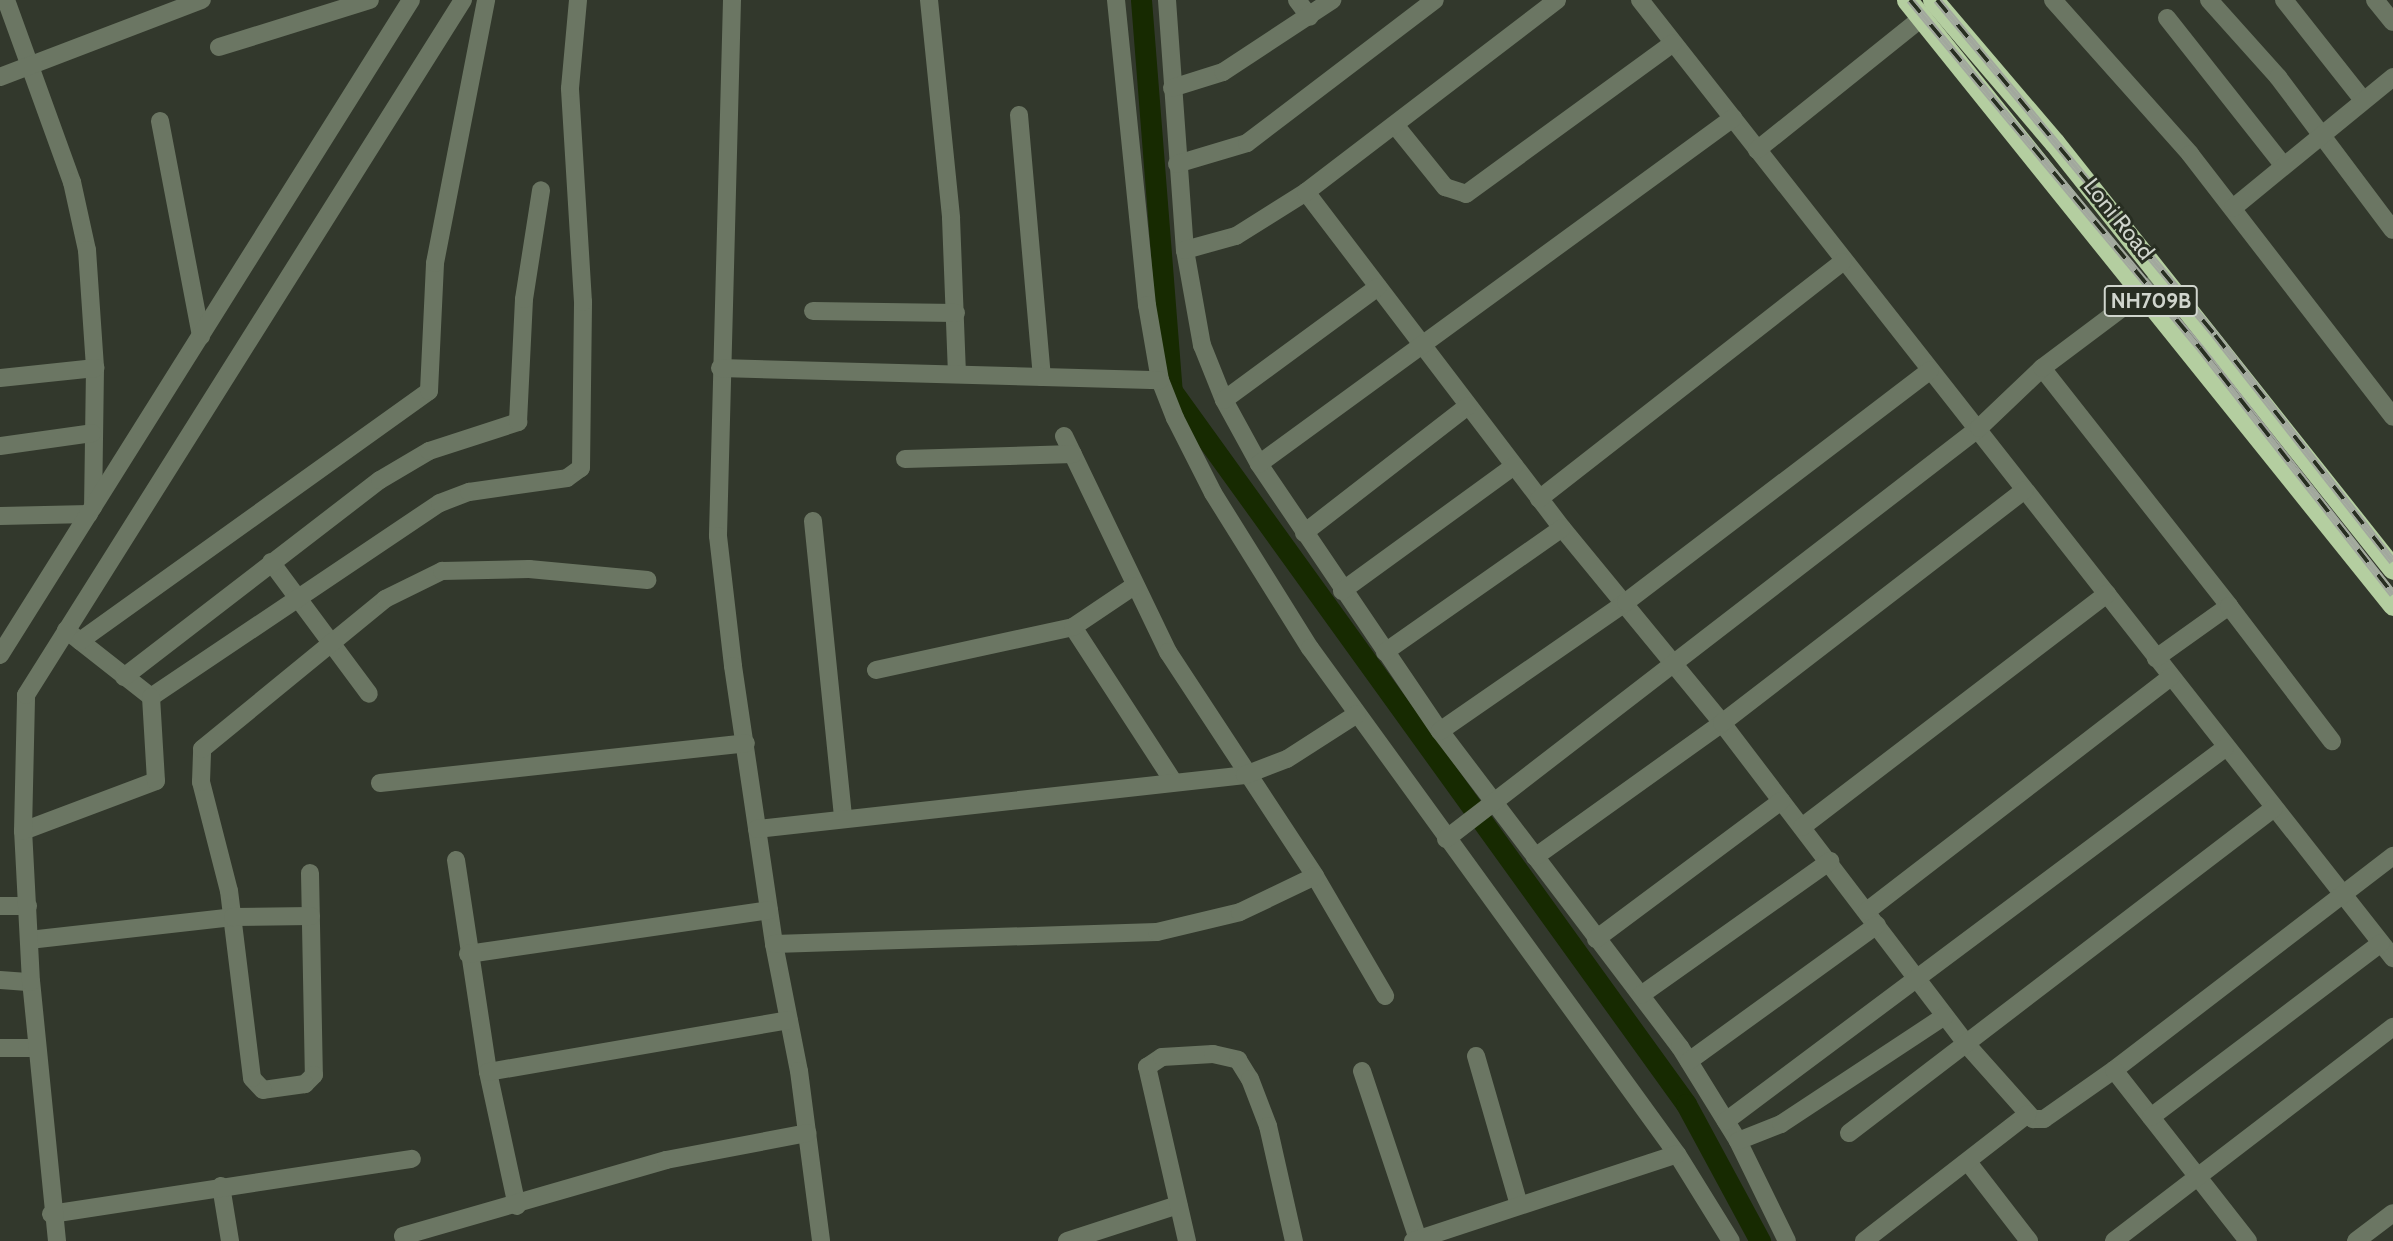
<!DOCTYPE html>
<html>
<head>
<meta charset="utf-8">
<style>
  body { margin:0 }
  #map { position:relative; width:2393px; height:1241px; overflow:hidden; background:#32382c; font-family:Cabin,sans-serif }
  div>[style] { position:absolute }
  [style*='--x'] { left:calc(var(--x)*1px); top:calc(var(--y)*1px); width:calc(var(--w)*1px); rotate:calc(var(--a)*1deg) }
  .canal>* { height:21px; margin:-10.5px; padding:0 10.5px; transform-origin:10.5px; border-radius:10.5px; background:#172a01 }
  .minor>* { height:18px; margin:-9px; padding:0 9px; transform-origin:9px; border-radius:9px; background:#6b7663 }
  .highway>* { height:21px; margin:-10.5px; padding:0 10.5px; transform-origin:10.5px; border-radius:10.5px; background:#b4cea0 }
  .rail>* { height:8px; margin-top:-4px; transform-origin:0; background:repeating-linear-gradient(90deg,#282e22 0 16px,#a2a89e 0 32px); box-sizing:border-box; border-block:2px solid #a2a89e }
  span { translate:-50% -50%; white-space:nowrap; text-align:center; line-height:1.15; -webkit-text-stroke:6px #282e22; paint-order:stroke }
  .shield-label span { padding:2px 5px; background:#282e22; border:2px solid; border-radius:5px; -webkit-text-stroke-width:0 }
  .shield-label { font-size:21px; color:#d0d5cd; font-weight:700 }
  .street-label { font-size:23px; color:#d0d5cd }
</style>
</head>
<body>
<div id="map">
  <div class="canal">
    <div style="--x:1141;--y:0;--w:392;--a:85.5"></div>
    <div style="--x:1172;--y:391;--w:879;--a:54.21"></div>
    <div style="--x:1686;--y:1104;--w:156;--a:61.6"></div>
  </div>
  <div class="minor">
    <div style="--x:6;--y:0;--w:194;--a:70.1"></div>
    <div style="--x:72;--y:182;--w:70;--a:77.6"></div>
    <div style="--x:87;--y:250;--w:118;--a:86.1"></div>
    <div style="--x:95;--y:368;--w:139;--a:90.8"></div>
    <div style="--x:732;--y:0;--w:536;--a:91.5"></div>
    <div style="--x:718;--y:536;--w:131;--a:83.4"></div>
    <div style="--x:733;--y:666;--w:281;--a:81.6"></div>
    <div style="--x:774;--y:944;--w:129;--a:78.9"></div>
    <div style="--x:799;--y:1071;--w:171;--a:82.6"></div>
    <div style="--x:929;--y:0;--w:219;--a:84.2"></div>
    <div style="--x:951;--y:218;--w:155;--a:87.8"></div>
    <div style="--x:1116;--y:0;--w:307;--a:84.2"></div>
    <div style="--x:1147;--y:305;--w:76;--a:80.2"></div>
    <div style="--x:1160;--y:380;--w:41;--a:68.5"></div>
    <div style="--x:1175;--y:418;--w:84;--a:63.1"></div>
    <div style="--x:1213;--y:493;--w:183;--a:58"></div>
    <div style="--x:1310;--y:648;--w:625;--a:54.05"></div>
    <div style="--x:1677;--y:1154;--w:102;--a:58.2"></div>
    <div style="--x:1167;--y:0;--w:251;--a:85.9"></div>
    <div style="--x:1185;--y:250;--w:97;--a:79.9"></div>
    <div style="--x:1202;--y:345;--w:59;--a:68.2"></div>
    <div style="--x:1224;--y:400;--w:73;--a:61.3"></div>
    <div style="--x:1259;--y:464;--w:323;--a:55.9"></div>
    <div style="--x:1440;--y:731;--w:397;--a:52.8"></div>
    <div style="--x:1680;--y:1047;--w:110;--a:58.3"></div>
    <div style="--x:1738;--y:1141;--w:111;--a:63.9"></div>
    <div style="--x:1297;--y:0;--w:21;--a:53"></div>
    <div style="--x:1640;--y:0;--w:1219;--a:51.83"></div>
    <div style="--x:2053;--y:0;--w:206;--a:48.3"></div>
    <div style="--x:2190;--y:154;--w:332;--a:52.3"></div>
    <div style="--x:2209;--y:0;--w:103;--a:48.1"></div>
    <div style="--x:2278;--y:77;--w:191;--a:53.1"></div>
    <div style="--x:2284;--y:0;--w:127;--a:51.7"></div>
    <div style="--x:2375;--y:0;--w:28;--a:51"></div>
    <div style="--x:2167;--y:18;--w:187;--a:51.7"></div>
    <div style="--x:219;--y:47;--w:158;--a:-17.3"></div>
    <div style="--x:0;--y:77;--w:216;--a:-20.9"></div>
    <div style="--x:1172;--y:88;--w:53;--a:-17.4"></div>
    <div style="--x:1223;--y:72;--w:131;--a:-33.4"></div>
    <div style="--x:1019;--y:115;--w:263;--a:85"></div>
    <div style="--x:160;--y:121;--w:219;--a:79.2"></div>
    <div style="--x:1395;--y:125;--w:80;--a:51.1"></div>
    <div style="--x:1445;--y:187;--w:22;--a:18"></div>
    <div style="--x:1466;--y:194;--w:256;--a:-36.1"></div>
    <div style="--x:1757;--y:150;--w:213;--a:-38.7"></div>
    <div style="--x:1177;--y:164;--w:73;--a:-16.7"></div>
    <div style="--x:1247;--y:143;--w:236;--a:-37.3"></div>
    <div style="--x:1306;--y:192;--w:422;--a:52.7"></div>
    <div style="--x:1562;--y:528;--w:252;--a:50.6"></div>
    <div style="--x:1722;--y:723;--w:406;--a:52.7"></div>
    <div style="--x:1968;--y:1046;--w:98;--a:48.3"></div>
    <div style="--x:2033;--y:1119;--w:11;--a:0"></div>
    <div style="--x:2044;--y:1119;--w:85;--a:-35"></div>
    <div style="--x:2114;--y:1070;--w:352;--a:-37.5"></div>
    <div style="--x:2233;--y:208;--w:207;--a:-39.3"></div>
    <div style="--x:1185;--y:250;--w:53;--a:-15.4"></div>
    <div style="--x:1236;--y:236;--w:83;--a:-32.2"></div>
    <div style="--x:1306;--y:192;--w:316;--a:-37.4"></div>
    <div style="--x:813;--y:311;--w:143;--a:0.8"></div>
    <div style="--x:720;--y:368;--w:440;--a:1.6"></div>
    <div style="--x:2042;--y:368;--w:303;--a:51.8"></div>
    <div style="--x:2229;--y:606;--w:90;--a:144.5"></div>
    <div style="--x:0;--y:378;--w:96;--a:-6"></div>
    <div style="--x:1224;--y:400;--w:191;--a:-36.3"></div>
    <div style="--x:1064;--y:436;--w:240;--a:64.3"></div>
    <div style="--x:1168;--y:652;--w:268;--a:56.7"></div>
    <div style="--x:1315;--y:876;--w:139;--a:59.7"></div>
    <div style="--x:0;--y:446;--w:93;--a:-8"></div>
    <div style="--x:905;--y:459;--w:168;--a:-1.7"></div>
    <div style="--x:1259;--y:464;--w:587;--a:-36.13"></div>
    <div style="--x:1539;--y:499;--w:385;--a:-38"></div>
    <div style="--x:0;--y:516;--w:89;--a:-1.3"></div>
    <div style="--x:813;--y:521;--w:296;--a:84.2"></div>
    <div style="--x:1304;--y:533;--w:207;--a:-37.8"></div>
    <div style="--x:271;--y:562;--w:164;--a:53.4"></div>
    <div style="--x:1342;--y:591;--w:213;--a:-36"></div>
    <div style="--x:2229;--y:606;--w:170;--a:52.7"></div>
    <div style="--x:1073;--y:627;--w:184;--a:57"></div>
    <div style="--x:66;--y:630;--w:108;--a:38.2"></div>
    <div style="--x:151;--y:697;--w:348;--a:-33.9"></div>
    <div style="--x:440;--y:503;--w:31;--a:-21"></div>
    <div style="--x:469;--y:492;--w:99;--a:-8.1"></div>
    <div style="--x:567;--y:478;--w:17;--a:-36"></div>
    <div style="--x:581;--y:468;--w:166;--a:-89.3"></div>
    <div style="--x:583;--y:302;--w:214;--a:-93.5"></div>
    <div style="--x:570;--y:88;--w:88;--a:-84.8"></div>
    <div style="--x:80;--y:641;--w:429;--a:-35.6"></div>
    <div style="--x:429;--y:391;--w:128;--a:-87.3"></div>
    <div style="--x:435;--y:263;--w:268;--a:-79"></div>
    <div style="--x:1385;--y:652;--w:216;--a:-35"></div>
    <div style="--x:0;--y:655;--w:773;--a:-57.89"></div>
    <div style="--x:876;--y:670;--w:202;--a:-12.3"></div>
    <div style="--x:1073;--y:627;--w:73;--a:-33.9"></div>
    <div style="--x:124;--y:677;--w:323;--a:-37.6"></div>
    <div style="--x:380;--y:480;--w:57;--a:-30.6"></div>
    <div style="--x:429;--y:451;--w:94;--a:-18"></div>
    <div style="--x:518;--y:422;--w:123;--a:-87.2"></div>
    <div style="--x:524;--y:299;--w:110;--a:-81.1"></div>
    <div style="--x:1440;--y:731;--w:226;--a:-34.7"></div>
    <div style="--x:1626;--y:602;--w:382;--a:-37.3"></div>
    <div style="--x:380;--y:783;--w:368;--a:-6.2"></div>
    <div style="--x:1802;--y:827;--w:384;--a:-37.4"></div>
    <div style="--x:757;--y:829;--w:491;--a:-6.3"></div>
    <div style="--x:1245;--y:775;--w:45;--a:-20.9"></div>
    <div style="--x:1287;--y:759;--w:83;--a:-32.7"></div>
    <div style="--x:23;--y:831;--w:142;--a:-20.6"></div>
    <div style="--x:156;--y:781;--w:84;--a:-93.4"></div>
    <div style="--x:1446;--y:839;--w:673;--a:-37.64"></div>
    <div style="--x:1979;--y:428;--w:87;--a:-43.6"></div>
    <div style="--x:2042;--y:368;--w:150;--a:-36.9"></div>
    <div style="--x:1535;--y:857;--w:230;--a:-35.6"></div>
    <div style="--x:1722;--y:723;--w:382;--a:-37.6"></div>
    <div style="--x:456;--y:860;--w:214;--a:81.4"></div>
    <div style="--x:488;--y:1072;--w:137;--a:77.8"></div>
    <div style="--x:310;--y:873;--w:202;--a:88.9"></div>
    <div style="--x:314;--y:1075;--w:13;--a:135"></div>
    <div style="--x:305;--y:1084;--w:42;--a:171.9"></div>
    <div style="--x:263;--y:1090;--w:16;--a:-133"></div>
    <div style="--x:252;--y:1078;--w:188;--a:-97"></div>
    <div style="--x:229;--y:891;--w:113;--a:-104.4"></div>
    <div style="--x:201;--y:782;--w:33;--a:-88"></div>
    <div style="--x:202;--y:749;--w:237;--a:-39.3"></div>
    <div style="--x:385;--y:599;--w:64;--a:-26.2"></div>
    <div style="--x:442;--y:571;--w:87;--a:-1.3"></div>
    <div style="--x:529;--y:569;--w:119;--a:5.3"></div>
    <div style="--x:0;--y:906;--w:28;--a:0"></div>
    <div style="--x:1867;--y:911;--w:384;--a:-37.6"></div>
    <div style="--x:1596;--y:939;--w:231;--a:-36.7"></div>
    <div style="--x:29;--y:940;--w:205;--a:-6.4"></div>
    <div style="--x:233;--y:917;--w:78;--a:-0.7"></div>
    <div style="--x:774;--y:944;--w:383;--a:-1.8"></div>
    <div style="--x:1157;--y:932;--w:85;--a:-13.5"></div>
    <div style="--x:1240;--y:912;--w:83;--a:-25.6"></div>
    <div style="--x:468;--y:954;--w:304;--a:-8.3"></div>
    <div style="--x:0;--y:980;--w:31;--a:4"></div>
    <div style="--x:1641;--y:995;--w:232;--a:-35.3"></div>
    <div style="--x:0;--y:1048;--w:36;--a:0"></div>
    <div style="--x:1476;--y:1056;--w:155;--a:73.9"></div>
    <div style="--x:1689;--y:1061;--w:232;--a:-35.9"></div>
    <div style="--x:2114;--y:1070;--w:217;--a:51.9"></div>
    <div style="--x:1362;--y:1071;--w:177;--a:71.6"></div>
    <div style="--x:488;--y:1072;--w:305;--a:-9.8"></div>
    <div style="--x:2151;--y:1117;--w:288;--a:-37.1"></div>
    <div style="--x:1726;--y:1121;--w:623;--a:-36.78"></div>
    <div style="--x:1849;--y:1133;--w:535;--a:-37.41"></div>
    <div style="--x:1738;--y:1141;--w:46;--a:-21.6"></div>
    <div style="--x:1781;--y:1124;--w:196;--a:-33.4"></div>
    <div style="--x:1968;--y:1162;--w:100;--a:52.3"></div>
    <div style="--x:221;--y:1186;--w:56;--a:80.7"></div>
    <div style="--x:51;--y:1214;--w:365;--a:-8.7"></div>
    <div style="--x:403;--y:1236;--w:274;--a:-16.1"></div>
    <div style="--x:666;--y:1160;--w:144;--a:-10.8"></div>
    <div style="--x:57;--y:1241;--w:260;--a:-95.7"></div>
    <div style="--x:31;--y:982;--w:151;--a:-93"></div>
    <div style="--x:23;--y:831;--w:136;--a:-88.7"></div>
    <div style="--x:26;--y:695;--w:821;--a:-57.84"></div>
    <div style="--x:1067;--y:1241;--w:117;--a:-18"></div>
    <div style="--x:1187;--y:1241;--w:179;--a:-102.9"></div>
    <div style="--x:1147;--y:1067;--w:18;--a:-34"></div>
    <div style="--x:1162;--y:1057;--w:51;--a:-3.4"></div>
    <div style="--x:1213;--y:1054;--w:26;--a:13"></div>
    <div style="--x:1238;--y:1060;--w:22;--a:58"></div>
    <div style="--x:1250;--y:1079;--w:50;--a:69"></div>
    <div style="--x:1268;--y:1126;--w:118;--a:77.3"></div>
    <div style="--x:1413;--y:1241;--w:278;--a:-18.2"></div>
    <div style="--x:1864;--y:1241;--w:207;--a:-37.8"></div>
    <div style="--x:2114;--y:1241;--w:352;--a:-37.5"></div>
    <div style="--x:2356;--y:1241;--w:46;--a:-37.1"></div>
  </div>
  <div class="highway">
    <div style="--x:1907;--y:0;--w:776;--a:51.22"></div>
    <div style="--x:1933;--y:0;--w:187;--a:49.6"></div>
    <div style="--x:2054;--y:142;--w:545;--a:51.55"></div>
  </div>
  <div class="rail">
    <div style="--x:1910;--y:0;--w:453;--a:50.2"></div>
    <div style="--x:2200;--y:348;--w:313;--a:51.9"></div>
    <div style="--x:1937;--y:0;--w:435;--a:50.3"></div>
    <div style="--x:2215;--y:335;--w:288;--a:51.9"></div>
  </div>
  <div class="shield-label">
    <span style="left:2151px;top:301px">NH709B</span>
  </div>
  <div class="street-label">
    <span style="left:2119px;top:219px;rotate:51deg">Loni Road</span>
  </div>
</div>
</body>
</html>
